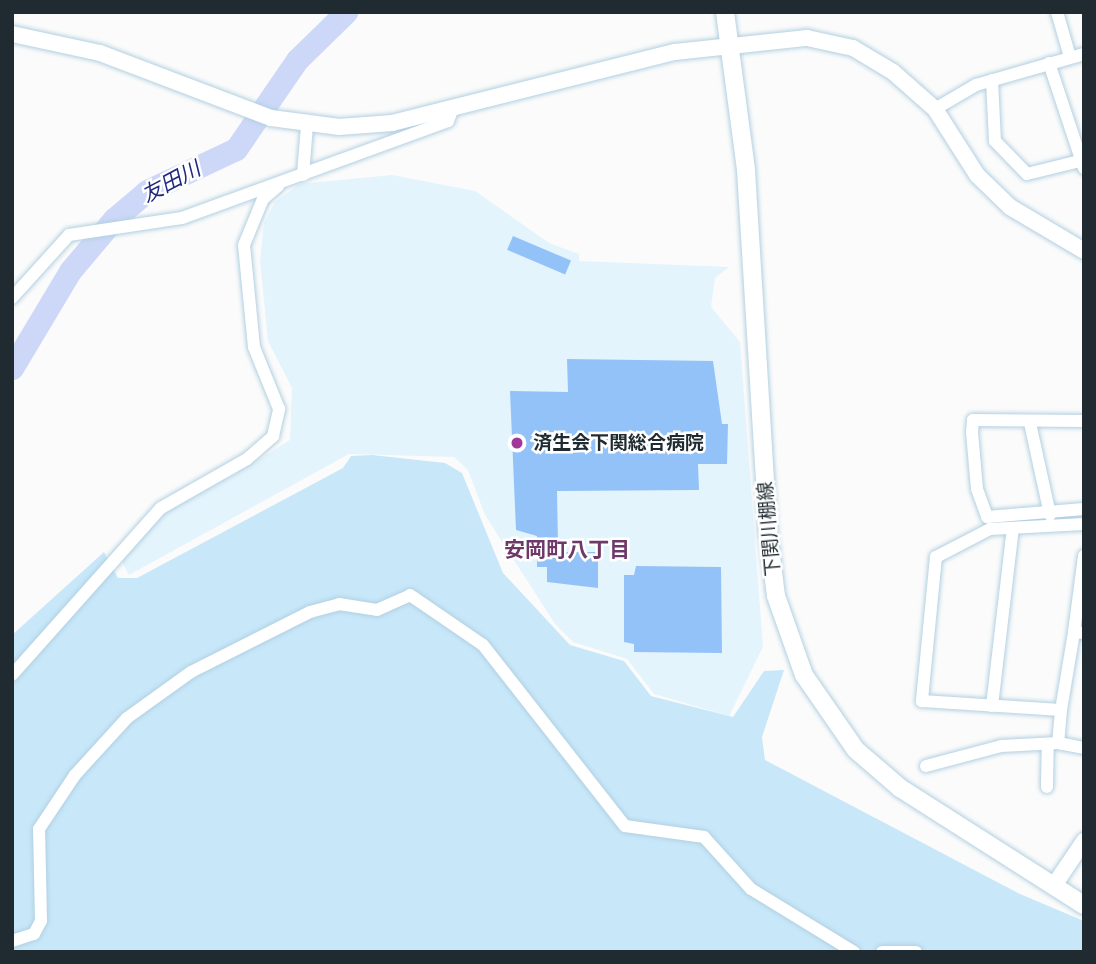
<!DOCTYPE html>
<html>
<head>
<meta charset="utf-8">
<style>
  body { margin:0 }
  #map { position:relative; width:1096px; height:964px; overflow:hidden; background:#fbfbfb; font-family:"Fira Sans","Noto Sans JP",sans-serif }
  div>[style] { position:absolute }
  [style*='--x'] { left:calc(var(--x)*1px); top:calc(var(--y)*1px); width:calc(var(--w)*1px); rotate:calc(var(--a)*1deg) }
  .built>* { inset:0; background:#e4f4fc }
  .green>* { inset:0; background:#c8e8fa }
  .river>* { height:23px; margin:-11.5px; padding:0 11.5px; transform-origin:11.5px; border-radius:11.5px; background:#cdd8f8 }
  .building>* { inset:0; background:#92c2f8; transform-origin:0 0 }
  .roads { filter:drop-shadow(0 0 2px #b2d0e1) drop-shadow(0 0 2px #b2d0e1) }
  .minor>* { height:12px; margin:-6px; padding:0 6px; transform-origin:6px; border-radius:6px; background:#fff }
  .tertiary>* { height:16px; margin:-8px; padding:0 8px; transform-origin:8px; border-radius:8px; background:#fff }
  .secondary>* { height:18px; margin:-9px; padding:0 9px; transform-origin:9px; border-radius:9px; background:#fff }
  .dots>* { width:19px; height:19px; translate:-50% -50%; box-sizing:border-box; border:4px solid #fff; border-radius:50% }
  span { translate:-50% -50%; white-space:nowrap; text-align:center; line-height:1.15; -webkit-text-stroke:5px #fff; paint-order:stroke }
  .poi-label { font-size:19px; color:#1f2b31; font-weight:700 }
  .left { translate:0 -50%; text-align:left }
  .street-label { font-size:19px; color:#1f2b31 }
  .water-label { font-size:21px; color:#212880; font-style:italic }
  .neighbourhood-label { font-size:21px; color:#6e3969; font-weight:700 }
  .frame { position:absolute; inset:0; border:14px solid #1f2b31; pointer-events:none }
</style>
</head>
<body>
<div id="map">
  <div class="built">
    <div style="clip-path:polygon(392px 175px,475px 191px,549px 243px,579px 254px,579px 261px,729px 267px,715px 278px,711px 307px,740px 342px,763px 647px,729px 716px,654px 694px,627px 659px,573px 642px,555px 624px,485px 515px,468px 470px,454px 457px,349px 454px,129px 575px,120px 558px,141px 532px,206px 482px,229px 478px,290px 440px,292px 388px,268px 341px,260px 261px,264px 223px,275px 202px,299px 184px)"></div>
  </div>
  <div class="green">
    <div style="clip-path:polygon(372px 455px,445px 463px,462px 473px,503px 573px,570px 645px,624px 661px,651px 696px,733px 717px,764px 671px,784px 670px,762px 737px,765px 760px,1020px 894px,1084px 921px,1084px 952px,12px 952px,12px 635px,104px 552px,118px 578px,137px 578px,343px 468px,351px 456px)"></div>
  </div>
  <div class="river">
    <div style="--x:12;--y:368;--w:113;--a:-59.1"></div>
    <div style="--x:70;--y:271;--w:68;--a:-49.8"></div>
    <div style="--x:114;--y:219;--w:43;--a:-40.3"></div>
    <div style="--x:147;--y:191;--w:98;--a:-25.3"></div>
    <div style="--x:236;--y:149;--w:108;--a:-55.6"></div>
    <div style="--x:297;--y:60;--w:69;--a:-44.4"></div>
  </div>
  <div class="building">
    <div style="left:513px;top:236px;width:63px;height:15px;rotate:23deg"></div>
    <div style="clip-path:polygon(567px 359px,713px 361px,722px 424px,728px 424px,727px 464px,698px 464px,699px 490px,557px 491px,558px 545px,563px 552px,598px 552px,598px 588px,547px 582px,547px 567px,537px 567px,537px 536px,516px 530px,510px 391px,568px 392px)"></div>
    <div style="clip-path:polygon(636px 566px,721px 567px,722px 653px,634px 652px,634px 644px,624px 642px,624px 575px,634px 575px)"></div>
  </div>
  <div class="roads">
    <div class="minor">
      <div style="--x:1057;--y:12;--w:47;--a:73.9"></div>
      <div style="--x:1049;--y:63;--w:111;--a:71.6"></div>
      <div style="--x:992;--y:80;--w:61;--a:87.2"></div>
      <div style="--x:995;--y:141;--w:46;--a:45.9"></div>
      <div style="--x:1027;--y:174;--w:59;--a:-13.8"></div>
      <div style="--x:935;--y:109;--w:48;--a:-30.3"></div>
      <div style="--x:976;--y:85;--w:112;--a:-16"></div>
      <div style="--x:303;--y:175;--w:50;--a:-85.4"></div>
      <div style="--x:12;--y:298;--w:85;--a:-47.9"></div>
      <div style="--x:69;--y:235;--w:114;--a:-8.6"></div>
      <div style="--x:182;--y:218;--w:283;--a:-20"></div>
      <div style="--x:448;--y:121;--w:14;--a:-69"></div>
      <div style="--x:1084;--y:421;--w:111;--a:-179.5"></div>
      <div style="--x:973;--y:420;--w:12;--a:95"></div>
      <div style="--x:972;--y:432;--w:57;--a:85"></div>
      <div style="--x:977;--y:489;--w:30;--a:70"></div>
      <div style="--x:987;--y:517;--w:97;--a:-4.7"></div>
      <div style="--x:1030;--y:423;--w:94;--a:77.7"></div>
      <div style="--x:1084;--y:524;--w:94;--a:177"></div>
      <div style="--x:990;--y:529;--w:61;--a:152.6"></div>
      <div style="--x:936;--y:557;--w:145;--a:95.6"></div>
      <div style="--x:922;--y:701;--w:139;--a:3.7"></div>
      <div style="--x:1061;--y:710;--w:79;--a:-80.5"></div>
      <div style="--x:1074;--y:632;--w:10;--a:6"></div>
      <div style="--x:1074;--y:632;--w:77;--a:-82.5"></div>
      <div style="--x:12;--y:675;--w:224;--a:-48.3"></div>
      <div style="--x:161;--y:508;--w:99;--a:-29.7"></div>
      <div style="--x:247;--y:459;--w:35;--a:-41"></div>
      <div style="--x:273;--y:436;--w:28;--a:-77"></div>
      <div style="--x:279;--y:409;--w:67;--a:-112"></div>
      <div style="--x:254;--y:347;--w:102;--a:-95.6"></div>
      <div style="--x:244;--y:245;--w:50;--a:-67.6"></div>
      <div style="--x:263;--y:199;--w:20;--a:-41"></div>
      <div style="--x:992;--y:706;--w:179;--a:-83.3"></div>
      <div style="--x:1061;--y:710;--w:33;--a:95"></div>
      <div style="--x:1058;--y:743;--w:26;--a:11"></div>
      <div style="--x:926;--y:766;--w:78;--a:-14.9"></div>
      <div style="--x:1001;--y:746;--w:57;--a:-3"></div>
      <div style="--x:1047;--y:787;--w:39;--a:-89"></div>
      <div style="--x:12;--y:941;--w:23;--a:-18"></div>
      <div style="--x:34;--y:934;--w:15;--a:-62"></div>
      <div style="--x:41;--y:921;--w:92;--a:-91.2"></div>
      <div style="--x:39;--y:829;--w:65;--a:-56.3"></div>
      <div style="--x:75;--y:775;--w:77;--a:-47.6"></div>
      <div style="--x:127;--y:718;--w:79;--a:-35.7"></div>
      <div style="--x:191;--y:672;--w:133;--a:-26.8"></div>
      <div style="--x:310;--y:612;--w:30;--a:-15"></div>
      <div style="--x:339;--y:604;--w:38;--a:9"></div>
      <div style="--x:377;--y:610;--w:36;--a:-24"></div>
      <div style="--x:410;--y:595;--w:88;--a:34.4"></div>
      <div style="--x:483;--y:645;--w:230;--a:51.9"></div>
      <div style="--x:625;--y:826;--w:80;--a:7.9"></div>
      <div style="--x:704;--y:837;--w:70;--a:47.9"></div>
      <div style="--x:751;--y:889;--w:121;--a:31.5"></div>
      <div style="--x:882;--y:952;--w:34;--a:0"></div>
    </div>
    <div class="tertiary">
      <div style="--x:12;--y:34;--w:90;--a:12.2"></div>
      <div style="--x:100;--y:53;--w:183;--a:20.8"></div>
      <div style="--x:271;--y:118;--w:69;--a:7.5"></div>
      <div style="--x:339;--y:127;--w:53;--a:-4.3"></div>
      <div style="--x:392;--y:123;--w:292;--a:-14.1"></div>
      <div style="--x:675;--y:52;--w:133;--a:-6.1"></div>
      <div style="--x:807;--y:38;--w:47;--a:12.3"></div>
      <div style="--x:853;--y:48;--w:47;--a:31"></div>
      <div style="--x:893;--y:72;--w:56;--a:41.4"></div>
      <div style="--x:935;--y:109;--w:78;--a:57.5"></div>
      <div style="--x:977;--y:175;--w:46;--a:44.1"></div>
      <div style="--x:1010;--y:207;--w:86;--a:30.7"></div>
      <div style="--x:1055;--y:884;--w:52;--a:-56"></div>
    </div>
    <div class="secondary">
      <div style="--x:725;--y:12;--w:159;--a:82.4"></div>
      <div style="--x:746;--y:170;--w:362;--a:86.5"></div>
      <div style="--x:768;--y:531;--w:65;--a:83"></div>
      <div style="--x:776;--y:596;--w:84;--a:70.5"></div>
      <div style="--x:804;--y:675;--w:91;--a:55.3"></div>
      <div style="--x:856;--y:750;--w:58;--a:40.8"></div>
      <div style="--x:900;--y:788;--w:218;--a:32.5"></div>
    </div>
  </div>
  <div class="dots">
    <div style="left:517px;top:443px;background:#a13799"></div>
  </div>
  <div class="poi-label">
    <span class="left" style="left:533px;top:443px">済生会下関総合病院</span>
  </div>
  <div class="street-label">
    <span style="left:769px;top:529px;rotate:-95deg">下関川棚線</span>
  </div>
  <div class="water-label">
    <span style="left:171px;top:182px;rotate:-28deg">友田川</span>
  </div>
  <div class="neighbourhood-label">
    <span style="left:567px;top:550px">安岡町八丁目</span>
  </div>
  <div class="frame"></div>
</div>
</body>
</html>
